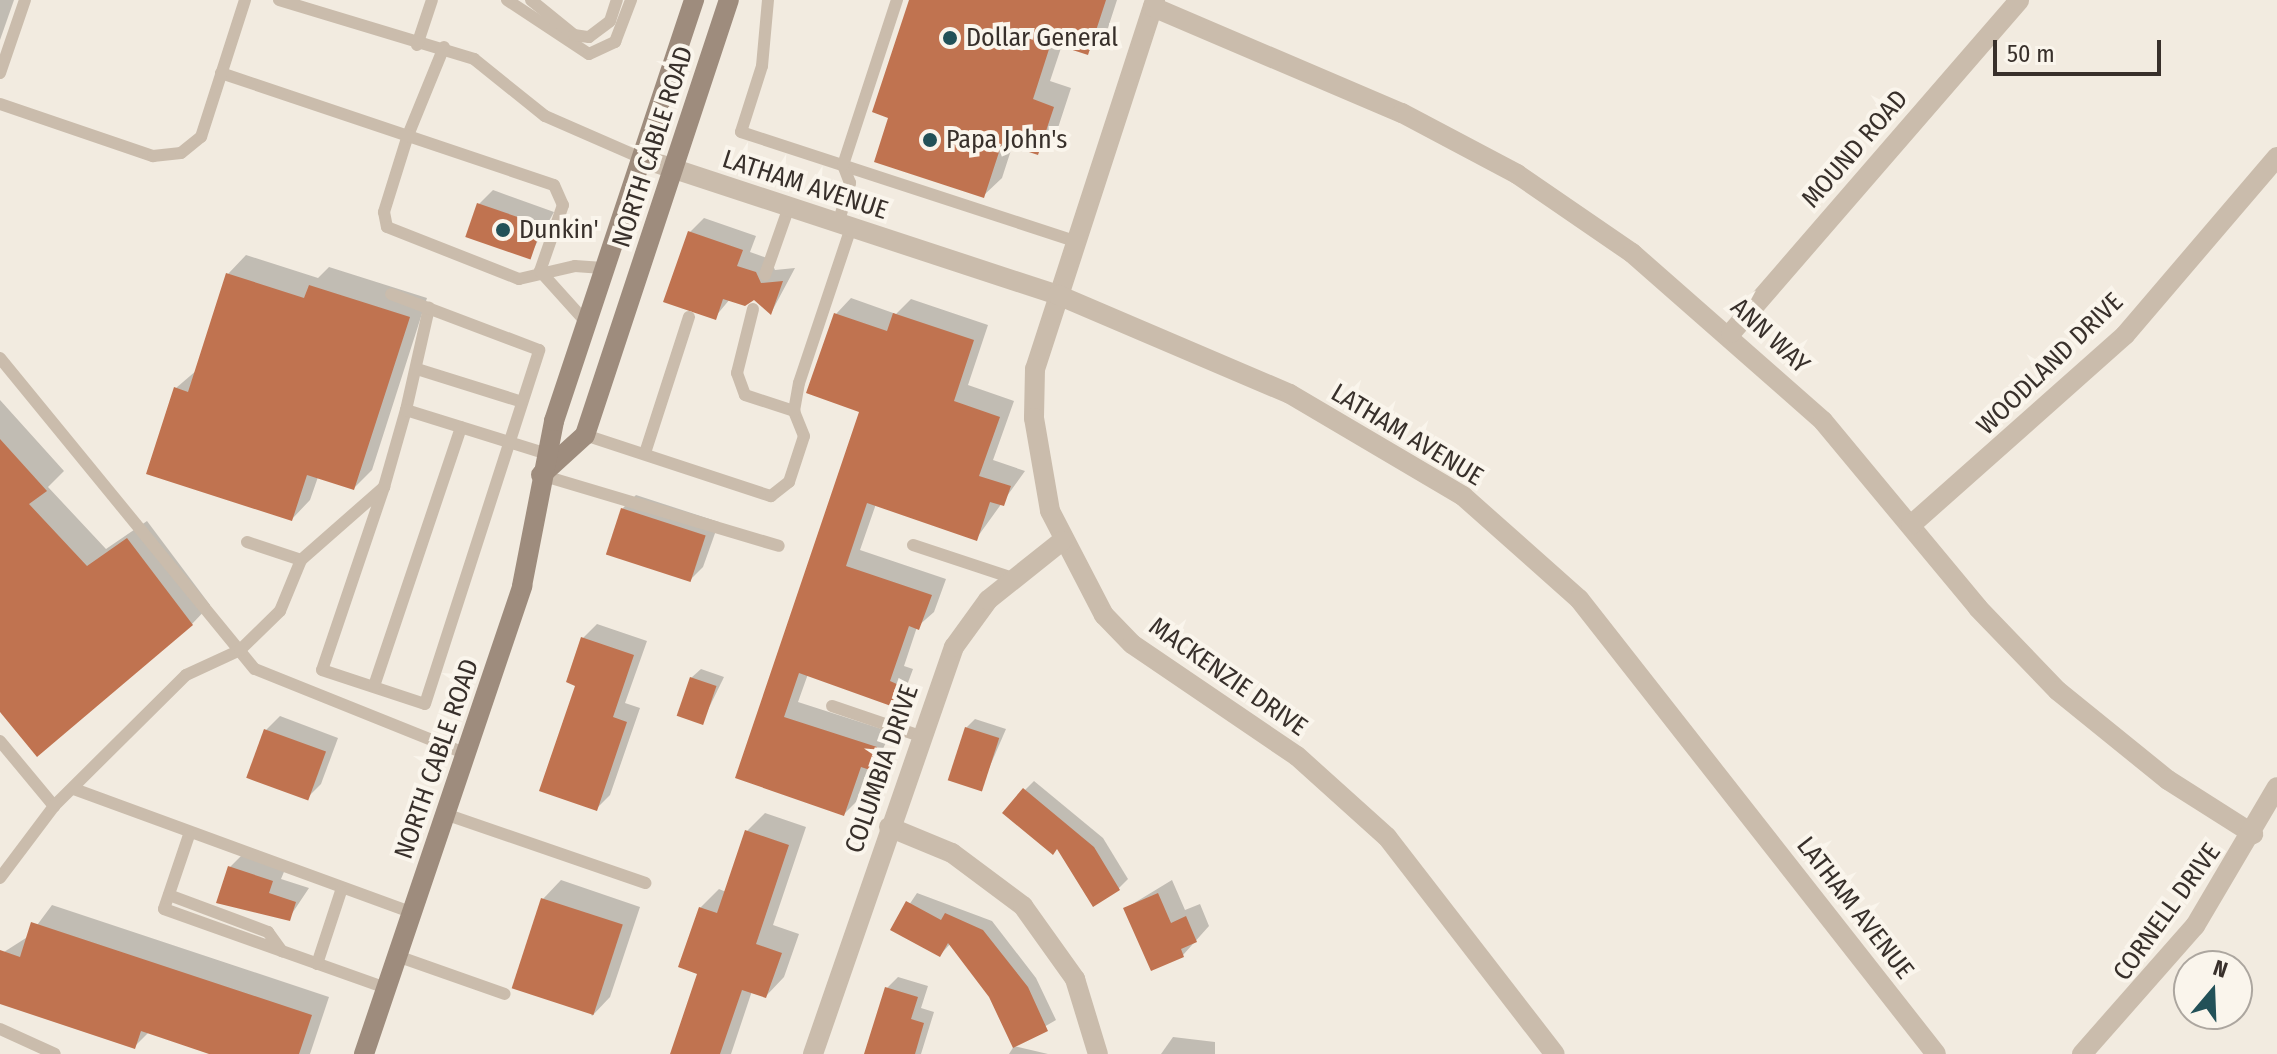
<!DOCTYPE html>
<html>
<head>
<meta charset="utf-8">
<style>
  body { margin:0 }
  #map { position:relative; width:2277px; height:1054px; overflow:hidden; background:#f2ebe0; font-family:"Fira Sans Condensed",sans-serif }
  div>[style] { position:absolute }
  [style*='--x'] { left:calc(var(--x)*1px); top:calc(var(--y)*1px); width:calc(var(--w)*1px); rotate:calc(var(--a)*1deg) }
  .shadow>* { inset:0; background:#0003 }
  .building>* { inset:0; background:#c07350; transform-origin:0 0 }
  .lane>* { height:12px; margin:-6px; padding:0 6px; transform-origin:6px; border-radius:6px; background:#cabcac }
  .street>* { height:20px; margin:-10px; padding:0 10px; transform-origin:10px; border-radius:10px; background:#cabcac }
  .secondary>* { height:20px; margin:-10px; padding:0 10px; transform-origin:10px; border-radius:10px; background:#9e8c7d }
  .dots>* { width:22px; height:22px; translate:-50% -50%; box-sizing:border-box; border:4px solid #faf5ec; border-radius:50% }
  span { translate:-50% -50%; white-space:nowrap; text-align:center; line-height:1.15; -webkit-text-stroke:8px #faf5ec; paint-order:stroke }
  .poi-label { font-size:26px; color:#38302b }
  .left { translate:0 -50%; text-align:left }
  .street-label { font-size:26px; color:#38302b }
  .north { position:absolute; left:2173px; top:950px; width:80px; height:80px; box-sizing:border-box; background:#faf5ec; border:2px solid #aca69f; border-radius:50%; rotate:19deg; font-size:22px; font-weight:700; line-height:32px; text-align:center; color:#38302b }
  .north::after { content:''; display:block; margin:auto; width:28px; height:36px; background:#225158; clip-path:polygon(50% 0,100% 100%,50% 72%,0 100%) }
  .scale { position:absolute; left:1993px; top:40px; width:168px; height:36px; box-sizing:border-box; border:4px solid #38302b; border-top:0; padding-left:10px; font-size:24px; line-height:28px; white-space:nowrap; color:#38302b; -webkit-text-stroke:6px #faf5ec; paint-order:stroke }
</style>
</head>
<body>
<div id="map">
  <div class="shadow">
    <div style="clip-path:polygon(0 0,14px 0,0 40px)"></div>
    <div style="clip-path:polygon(911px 0,1117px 0,1106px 34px,1087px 53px,1062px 45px,1050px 81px,1071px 88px,1056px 134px,1037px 152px,1013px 144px,1002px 178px,983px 196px,891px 117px)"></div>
    <div style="clip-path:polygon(493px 190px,554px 212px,529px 257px,479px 204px)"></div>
    <div style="clip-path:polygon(704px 218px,756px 236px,750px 252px,770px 259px,775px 270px,795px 268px,771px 313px,755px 298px,730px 299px,715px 317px,690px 232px)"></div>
    <div style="clip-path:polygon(246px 255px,318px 278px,329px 267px,427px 298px,372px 470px,354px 488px,318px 477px,310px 500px,292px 519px,176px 388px,197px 370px,228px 274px)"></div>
    <div style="clip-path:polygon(851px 298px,896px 314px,911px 299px,988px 325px,968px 385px,1014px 401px,993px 460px,1025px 471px,976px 539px,876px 504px,860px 550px,946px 579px,934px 612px,917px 627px,904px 666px,913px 669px,906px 688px,890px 704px,808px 674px,798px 702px,891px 732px,859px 799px,844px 814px,738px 777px,862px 410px,836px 314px)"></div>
    <div style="clip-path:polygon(0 400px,64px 471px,48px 487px,106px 549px,147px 521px,210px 605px,192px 624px,0 709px)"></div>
    <div style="clip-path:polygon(636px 495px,719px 522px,703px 567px,689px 581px,622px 509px)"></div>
    <div style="clip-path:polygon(597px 624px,647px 641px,625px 703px,640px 708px,610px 795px,596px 809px,578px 684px,583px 638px)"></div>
    <div style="clip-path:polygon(701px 669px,724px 677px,702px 722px,691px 678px)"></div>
    <div style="clip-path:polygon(280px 716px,338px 738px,321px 784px,307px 798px,266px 730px)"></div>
    <div style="clip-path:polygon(975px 719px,1006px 729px,980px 789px,966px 728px)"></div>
    <div style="clip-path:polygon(1034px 781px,1103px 838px,1128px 879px,1119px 888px,1093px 904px,1025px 790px)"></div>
    <div style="clip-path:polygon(765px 813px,806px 827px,773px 925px,799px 934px,784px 977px,766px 996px,752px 991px,731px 1054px,672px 1054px,700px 973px,700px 908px,719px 889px,726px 892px,747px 831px)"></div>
    <div style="clip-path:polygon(244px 853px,286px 867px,281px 879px,309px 888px,289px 918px,230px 867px)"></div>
    <div style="clip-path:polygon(561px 880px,640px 907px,610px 997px,592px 1016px,543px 899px)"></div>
    <div style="clip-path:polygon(1172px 880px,1185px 910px,1200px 904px,1209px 926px,1183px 955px,1126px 908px)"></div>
    <div style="clip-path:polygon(917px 893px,992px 921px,1036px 978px,1056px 1020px,1013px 1045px,990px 996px,951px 943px,940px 955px,893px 929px)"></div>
    <div style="clip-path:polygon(52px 905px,329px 997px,310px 1054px,215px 1054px,149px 1032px,134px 1047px,0 1002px,4px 952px,29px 936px)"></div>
    <div style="clip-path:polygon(898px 977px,928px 986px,921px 1008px,934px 1012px,921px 1054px,866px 1054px,887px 988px)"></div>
    <div style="clip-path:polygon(1173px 1037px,1215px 1042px,1215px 1054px,1161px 1054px)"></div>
    <div style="clip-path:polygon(1014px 1046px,1048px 1054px,1009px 1054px)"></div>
  </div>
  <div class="building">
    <div style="clip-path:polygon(909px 0,1106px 0,1088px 55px,1051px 43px,1033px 99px,1054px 107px,1038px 155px,1002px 143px,984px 198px,874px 162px,888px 118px,872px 112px)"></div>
    <div style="left:477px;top:203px;width:69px;height:36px;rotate:19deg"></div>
    <div style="clip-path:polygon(688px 231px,743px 250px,737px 266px,756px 272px,761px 283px,783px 281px,771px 315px,754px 300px,745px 306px,723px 299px,716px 320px,663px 302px)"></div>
    <div style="clip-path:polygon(226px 273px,304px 298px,309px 285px,410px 317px,354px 490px,307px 475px,292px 521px,146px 474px,174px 387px,188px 392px)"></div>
    <div style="clip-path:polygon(834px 313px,887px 331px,893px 313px,974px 340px,954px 401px,1000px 417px,979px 476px,1011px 486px,1004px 506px,990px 502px,977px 541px,867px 503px,846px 566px,932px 595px,919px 630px,909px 626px,890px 681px,899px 685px,891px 706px,799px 673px,784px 717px,877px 747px,870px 770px,861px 767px,844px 816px,735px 778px,859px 412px,806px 393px)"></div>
    <div style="clip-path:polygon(0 439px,47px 491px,29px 504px,87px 566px,127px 538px,193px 625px,37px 757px,0 712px)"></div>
    <div style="left:621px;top:508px;width:89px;height:49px;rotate:18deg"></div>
    <div style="clip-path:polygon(581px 637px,634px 655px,613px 717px,627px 722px,597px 811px,539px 791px,575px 686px,566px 682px)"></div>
    <div style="left:690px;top:677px;width:28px;height:41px;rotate:19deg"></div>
    <div style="left:965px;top:727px;width:36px;height:56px;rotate:18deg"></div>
    <div style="left:264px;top:729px;width:66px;height:52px;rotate:20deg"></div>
    <div style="clip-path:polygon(1023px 788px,1094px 847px,1120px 890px,1093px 907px,1057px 849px,1053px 855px,1002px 813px)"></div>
    <div style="clip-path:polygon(745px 830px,789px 845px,756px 944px,782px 953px,766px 998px,742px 990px,720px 1054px,670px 1054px,697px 974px,678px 967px,699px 907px,717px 913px)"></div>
    <div style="clip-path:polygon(228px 866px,273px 881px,269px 893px,296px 902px,290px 921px,216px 903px)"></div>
    <div style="clip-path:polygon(1158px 893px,1171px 923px,1186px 916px,1197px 942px,1181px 949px,1184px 957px,1151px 971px,1123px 908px)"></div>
    <div style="left:541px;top:898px;width:86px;height:95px;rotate:18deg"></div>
    <div style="clip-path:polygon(906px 901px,941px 920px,945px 913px,983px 930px,1028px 987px,1048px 1031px,1013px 1048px,989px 997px,948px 943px,940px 957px,890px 930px)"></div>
    <div style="clip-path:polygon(31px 922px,312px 1015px,299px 1054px,209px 1054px,141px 1031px,135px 1049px,0 1004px,0 950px,20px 957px)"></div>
    <div style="clip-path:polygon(885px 987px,918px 997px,911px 1019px,924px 1023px,915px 1054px,864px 1054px)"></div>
  </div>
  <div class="lane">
    <div style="--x:279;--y:0;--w:204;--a:16.8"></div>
    <div style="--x:474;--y:59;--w:91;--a:38.8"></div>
    <div style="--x:545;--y:116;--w:105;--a:23.6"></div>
    <div style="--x:507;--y:0;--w:98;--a:33.4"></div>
    <div style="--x:589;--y:54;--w:29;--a:-25"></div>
    <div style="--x:615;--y:42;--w:45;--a:-69.1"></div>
    <div style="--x:531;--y:0;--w:55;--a:39.1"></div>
    <div style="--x:574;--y:35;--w:15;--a:8"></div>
    <div style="--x:589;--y:37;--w:26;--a:-37"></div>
    <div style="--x:610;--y:21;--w:22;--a:-72"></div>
    <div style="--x:768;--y:0;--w:66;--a:95.2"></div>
    <div style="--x:762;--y:66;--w:69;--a:107.7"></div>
    <div style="--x:741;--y:132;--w:350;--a:18.1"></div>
    <div style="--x:417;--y:45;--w:47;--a:-71.6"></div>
    <div style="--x:444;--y:47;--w:95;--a:112.2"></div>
    <div style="--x:408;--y:135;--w:81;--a:107.3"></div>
    <div style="--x:384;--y:212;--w:15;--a:79"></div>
    <div style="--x:387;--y:227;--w:142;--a:21.5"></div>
    <div style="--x:519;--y:279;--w:57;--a:-13.1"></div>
    <div style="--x:575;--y:266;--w:28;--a:4"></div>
    <div style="--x:0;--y:73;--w:77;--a:-71.1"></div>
    <div style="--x:221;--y:73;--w:351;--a:18.6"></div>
    <div style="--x:554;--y:185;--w:22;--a:66"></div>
    <div style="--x:563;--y:205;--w:70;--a:109.2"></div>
    <div style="--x:0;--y:104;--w:162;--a:18.8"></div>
    <div style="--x:153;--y:156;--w:28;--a:-6"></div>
    <div style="--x:181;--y:153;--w:26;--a:-39"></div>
    <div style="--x:201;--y:137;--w:144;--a:-72.2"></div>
    <div style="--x:838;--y:224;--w:43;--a:-73.7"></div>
    <div style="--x:850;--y:183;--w:19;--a:-111"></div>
    <div style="--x:843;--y:165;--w:174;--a:-71.9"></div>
    <div style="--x:540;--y:271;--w:69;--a:48"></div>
    <div style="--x:765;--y:275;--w:72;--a:-70.6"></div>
    <div style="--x:753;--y:309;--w:66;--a:104"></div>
    <div style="--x:737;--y:373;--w:23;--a:70"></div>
    <div style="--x:745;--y:395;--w:52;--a:18.1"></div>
    <div style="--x:0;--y:358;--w:402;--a:50.7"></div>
    <div style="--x:255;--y:669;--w:227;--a:21.9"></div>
    <div style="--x:417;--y:369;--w:110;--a:17.4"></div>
    <div style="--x:406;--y:410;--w:105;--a:-77.3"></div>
    <div style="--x:585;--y:435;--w:196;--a:18.2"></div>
    <div style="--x:771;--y:496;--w:23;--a:-38"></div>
    <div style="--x:789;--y:482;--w:48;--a:-71.9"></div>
    <div style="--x:804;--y:436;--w:27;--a:-112"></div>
    <div style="--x:794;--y:411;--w:28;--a:-80"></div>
    <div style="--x:799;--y:383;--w:163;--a:-71.5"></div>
    <div style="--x:645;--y:453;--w:143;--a:-72.1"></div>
    <div style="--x:541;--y:475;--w:248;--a:16.6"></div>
    <div style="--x:384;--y:487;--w:193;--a:108.7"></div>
    <div style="--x:322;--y:670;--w:108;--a:18.3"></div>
    <div style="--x:425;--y:704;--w:372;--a:-72.1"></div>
    <div style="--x:539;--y:350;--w:158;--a:-159.3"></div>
    <div style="--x:247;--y:542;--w:57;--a:18.4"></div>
    <div style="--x:913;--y:545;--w:105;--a:18.3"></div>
    <div style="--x:374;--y:686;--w:273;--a:-71.4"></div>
    <div style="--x:832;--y:706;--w:93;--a:18.8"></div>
    <div style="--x:0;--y:741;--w:85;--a:50.3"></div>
    <div style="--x:74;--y:789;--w:360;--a:20.1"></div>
    <div style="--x:445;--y:814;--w:212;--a:19"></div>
    <div style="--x:189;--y:835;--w:78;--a:108.7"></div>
    <div style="--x:164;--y:909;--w:236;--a:19.6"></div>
    <div style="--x:0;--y:878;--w:90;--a:-53.1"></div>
    <div style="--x:54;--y:806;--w:186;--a:-44.8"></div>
    <div style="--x:186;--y:675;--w:60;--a:-24.8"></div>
    <div style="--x:240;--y:650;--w:56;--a:-44.3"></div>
    <div style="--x:280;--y:611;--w:55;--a:-67.6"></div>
    <div style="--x:301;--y:560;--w:111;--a:-41.3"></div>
    <div style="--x:384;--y:487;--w:80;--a:-74.1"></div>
    <div style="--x:406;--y:410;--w:148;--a:17.3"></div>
    <div style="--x:169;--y:895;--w:106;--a:20.5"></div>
    <div style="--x:268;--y:932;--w:24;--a:54"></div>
    <div style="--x:397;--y:956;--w:114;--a:19.4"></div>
    <div style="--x:317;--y:964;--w:77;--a:-71.8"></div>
    <div style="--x:0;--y:1029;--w:60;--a:24.4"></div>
  </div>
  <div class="street">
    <div style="--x:1155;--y:0;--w:388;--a:108"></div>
    <div style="--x:1035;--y:369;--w:49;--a:91.2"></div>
    <div style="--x:1034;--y:418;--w:94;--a:80.2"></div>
    <div style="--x:1050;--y:511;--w:117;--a:62.6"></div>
    <div style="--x:1104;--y:615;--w:40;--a:46"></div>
    <div style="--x:1132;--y:644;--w:199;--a:34.2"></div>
    <div style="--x:1297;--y:756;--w:121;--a:42"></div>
    <div style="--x:1387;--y:837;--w:274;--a:52.3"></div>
    <div style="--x:1153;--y:7;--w:271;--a:23.1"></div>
    <div style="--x:1402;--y:113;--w:130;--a:27.9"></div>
    <div style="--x:1517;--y:174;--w:140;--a:34.5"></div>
    <div style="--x:1632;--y:253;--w:254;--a:41.3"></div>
    <div style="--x:1823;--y:421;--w:243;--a:50.3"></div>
    <div style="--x:1978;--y:608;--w:115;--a:46.1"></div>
    <div style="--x:2058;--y:691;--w:141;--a:39"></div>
    <div style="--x:2168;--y:780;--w:101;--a:32.4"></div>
    <div style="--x:641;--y:158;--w:439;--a:18.2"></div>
    <div style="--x:1058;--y:295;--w:252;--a:23.1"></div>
    <div style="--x:1290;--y:394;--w:201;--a:30.5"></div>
    <div style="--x:1463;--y:496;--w:155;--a:41.6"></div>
    <div style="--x:1579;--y:599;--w:578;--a:51.88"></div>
    <div style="--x:1731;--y:333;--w:440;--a:-49.1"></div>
    <div style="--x:1911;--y:525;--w:286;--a:-41.6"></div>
    <div style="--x:2125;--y:335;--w:234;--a:-49.5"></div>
    <div style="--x:889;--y:827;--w:68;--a:22.4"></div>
    <div style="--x:952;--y:853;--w:89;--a:36.7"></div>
    <div style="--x:1023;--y:906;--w:90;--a:54.5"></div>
    <div style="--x:1075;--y:979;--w:78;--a:73"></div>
    <div style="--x:813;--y:1054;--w:431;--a:-70.9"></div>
    <div style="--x:954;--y:647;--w:58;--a:-54.1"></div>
    <div style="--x:988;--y:600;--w:95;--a:-38.6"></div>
    <div style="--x:2082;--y:1054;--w:171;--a:-48.6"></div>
    <div style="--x:2195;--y:926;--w:161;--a:-59.5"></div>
  </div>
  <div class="secondary">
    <div style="--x:541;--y:475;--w:59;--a:-42.3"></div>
    <div style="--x:585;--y:435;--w:458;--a:-71.7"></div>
    <div style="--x:364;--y:1054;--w:494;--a:-71.3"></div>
    <div style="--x:522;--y:586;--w:168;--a:-79"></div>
    <div style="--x:554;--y:421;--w:444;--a:-71.6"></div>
  </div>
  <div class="dots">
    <div style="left:950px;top:38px;background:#225158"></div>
    <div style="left:930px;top:140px;background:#225158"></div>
    <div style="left:503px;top:230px;background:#225158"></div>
  </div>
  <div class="poi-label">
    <span class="left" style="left:966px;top:38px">Dollar General</span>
    <span class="left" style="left:946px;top:140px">Papa John's</span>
    <span class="left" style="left:519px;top:230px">Dunkin'</span>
  </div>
  <div class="street-label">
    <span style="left:653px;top:147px;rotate:-72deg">NORTH CABLE ROAD</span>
    <span style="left:1855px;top:149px;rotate:-49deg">MOUND ROAD</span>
    <span style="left:805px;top:185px;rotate:18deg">LATHAM AVENUE</span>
    <span style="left:1770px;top:336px;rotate:43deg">ANN WAY</span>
    <span style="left:2050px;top:364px;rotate:-44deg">WOODLAND DRIVE</span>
    <span style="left:1407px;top:435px;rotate:31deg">LATHAM AVENUE</span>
    <span style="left:1228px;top:677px;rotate:35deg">MACKENZIE DRIVE</span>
    <span style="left:437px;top:759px;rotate:-71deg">NORTH CABLE ROAD</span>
    <span style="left:882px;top:769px;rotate:-71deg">COLUMBIA DRIVE</span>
    <span style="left:1855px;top:908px;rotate:52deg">LATHAM AVENUE</span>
    <span style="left:2167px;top:912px;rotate:-54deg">CORNELL DRIVE</span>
  </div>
  <div class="north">N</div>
  <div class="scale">50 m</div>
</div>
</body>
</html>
